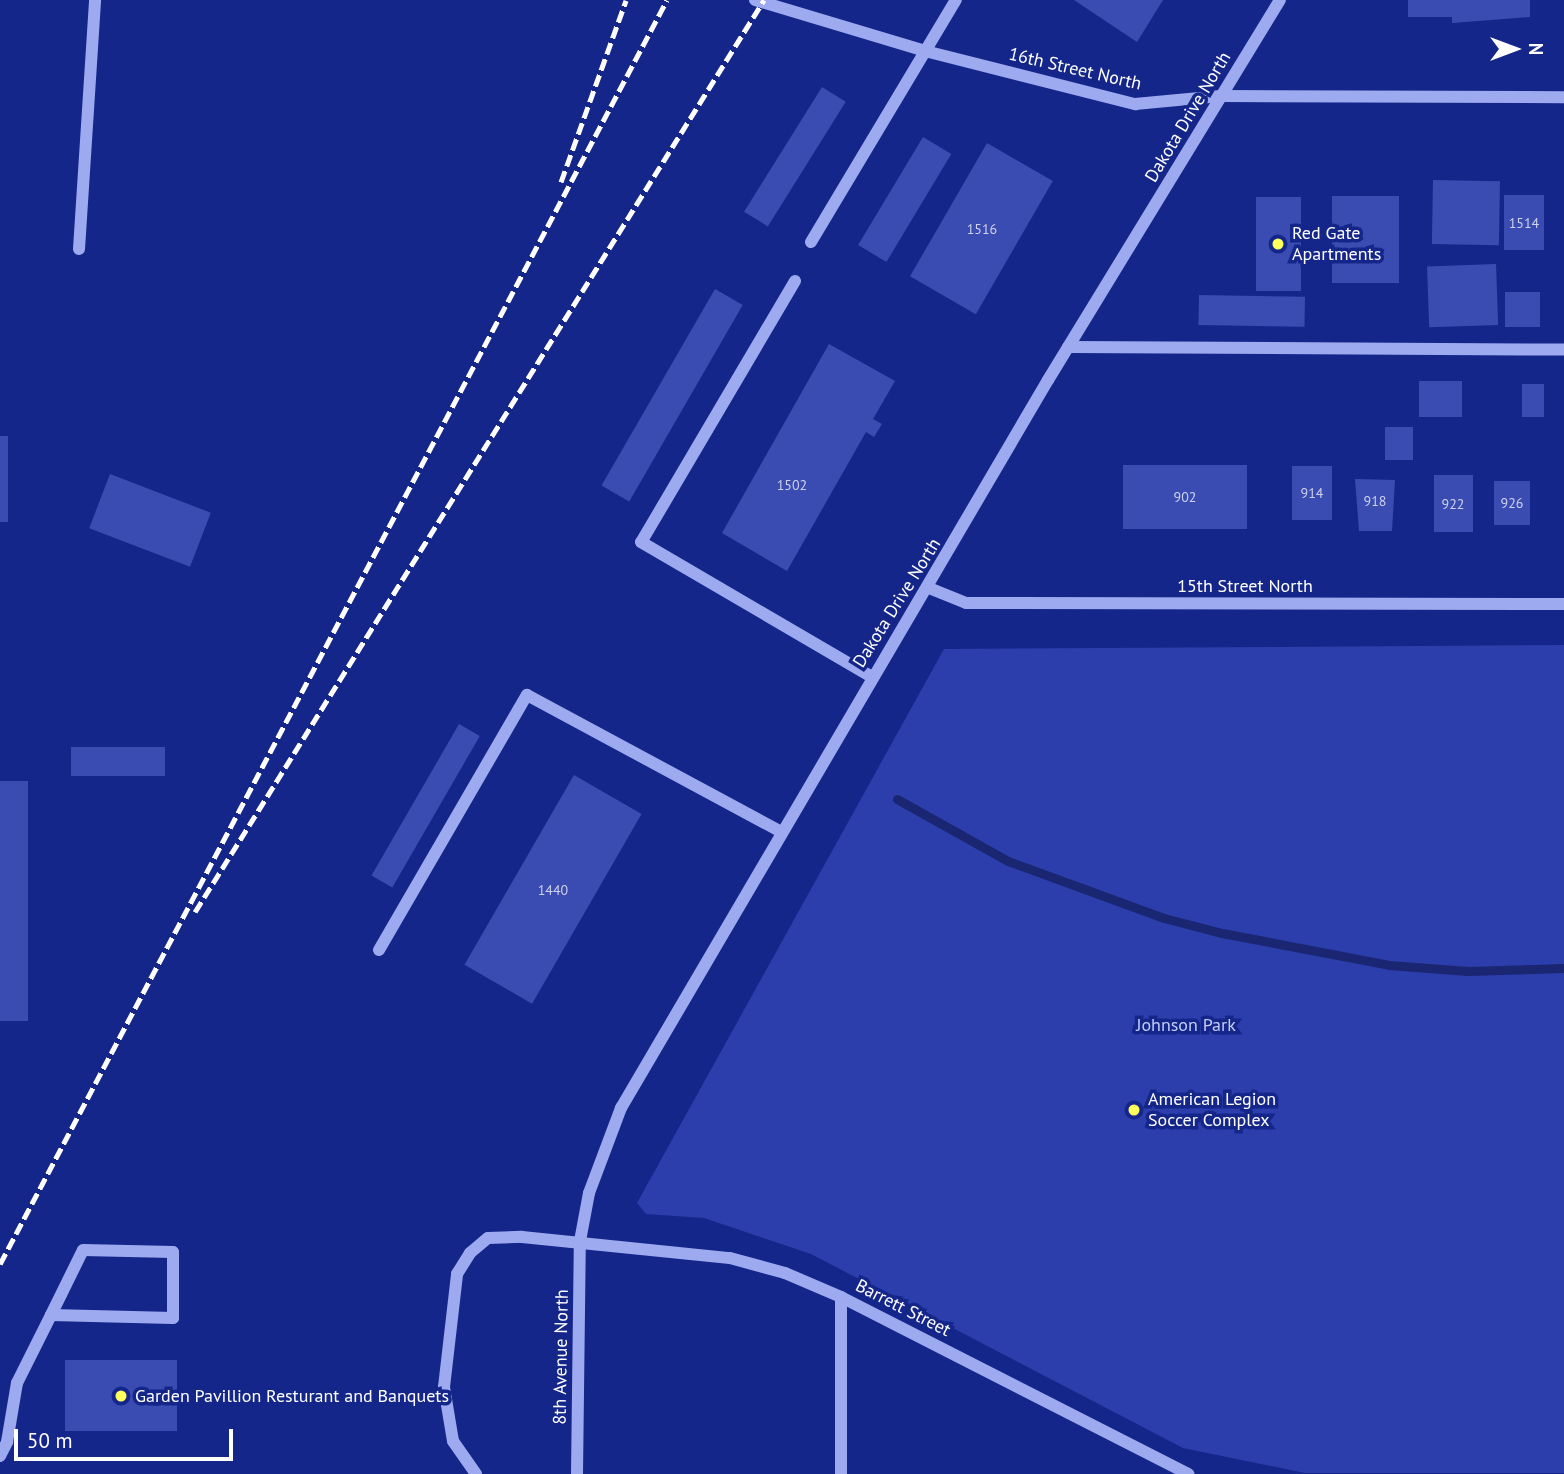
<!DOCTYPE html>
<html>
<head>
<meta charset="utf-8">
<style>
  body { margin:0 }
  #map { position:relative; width:1564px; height:1474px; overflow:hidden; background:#15268a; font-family:"PT Sans",sans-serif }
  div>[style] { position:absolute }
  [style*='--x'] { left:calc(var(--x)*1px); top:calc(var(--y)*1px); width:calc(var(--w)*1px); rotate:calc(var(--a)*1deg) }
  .green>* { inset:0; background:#2b3eab }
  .stream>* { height:9px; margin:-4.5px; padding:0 4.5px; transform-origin:4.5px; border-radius:4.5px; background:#1a2672 }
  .building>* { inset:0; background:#3a4cb2; transform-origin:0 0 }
  .minor>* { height:12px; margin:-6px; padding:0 6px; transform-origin:6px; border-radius:6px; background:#9eaaef }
  .rail>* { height:5px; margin-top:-2.5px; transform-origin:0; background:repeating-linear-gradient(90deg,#fff 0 12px,transparent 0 17px) }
  .dots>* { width:19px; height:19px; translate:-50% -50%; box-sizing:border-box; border:4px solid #15268a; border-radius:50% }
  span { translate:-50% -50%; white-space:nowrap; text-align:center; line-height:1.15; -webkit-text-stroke:7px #15268a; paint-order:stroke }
  .number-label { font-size:14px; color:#ced2ec }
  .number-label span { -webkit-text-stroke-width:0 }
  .street-label { font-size:18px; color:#fff }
  .poi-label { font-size:18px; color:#fff }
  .left { translate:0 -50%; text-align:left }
  .park-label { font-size:18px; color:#c4cdfb }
  .north { position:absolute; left:1480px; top:14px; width:70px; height:70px; -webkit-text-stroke:5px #15268a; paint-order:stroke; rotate:90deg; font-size:19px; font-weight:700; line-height:28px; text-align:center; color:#fff }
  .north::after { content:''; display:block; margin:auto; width:24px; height:32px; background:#fff; clip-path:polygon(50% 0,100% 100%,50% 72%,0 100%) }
  .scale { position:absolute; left:14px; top:1429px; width:219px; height:32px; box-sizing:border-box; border:4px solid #fff; border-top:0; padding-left:9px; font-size:21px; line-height:24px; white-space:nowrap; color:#fff; -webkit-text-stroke:5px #15268a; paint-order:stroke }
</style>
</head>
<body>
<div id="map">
  <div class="green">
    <div style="clip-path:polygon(1564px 645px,1564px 1473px,1305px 1473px,1183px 1448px,811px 1254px,704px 1218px,646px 1214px,637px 1203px,944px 649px)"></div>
  </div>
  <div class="stream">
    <div style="--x:897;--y:799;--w:127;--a:29.2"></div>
    <div style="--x:1008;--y:861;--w:166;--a:20.1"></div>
    <div style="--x:1164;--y:918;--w:60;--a:14.5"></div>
    <div style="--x:1222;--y:933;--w:170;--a:10.8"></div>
    <div style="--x:1389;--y:965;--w:79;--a:4.3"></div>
    <div style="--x:1468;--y:971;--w:96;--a:-1.8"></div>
  </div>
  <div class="building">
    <div style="clip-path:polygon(1074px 0,1163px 0,1137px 42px)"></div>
    <div style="clip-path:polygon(1408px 0,1530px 0,1530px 17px,1452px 23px,1452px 17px,1408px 17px)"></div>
    <div style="left:822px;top:87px;width:28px;height:147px;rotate:32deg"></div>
    <div style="left:923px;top:137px;width:33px;height:126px;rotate:31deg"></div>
    <div style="left:987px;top:143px;width:76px;height:154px;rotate:30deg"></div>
    <div style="left:1433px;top:180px;width:67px;height:64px;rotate:1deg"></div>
    <div style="left:1504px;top:195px;width:40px;height:55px"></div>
    <div style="left:1332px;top:196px;width:67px;height:87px"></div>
    <div style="left:1256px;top:197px;width:45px;height:94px"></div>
    <div style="left:1496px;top:264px;width:61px;height:69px;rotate:88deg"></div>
    <div style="left:715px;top:289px;width:32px;height:227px;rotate:30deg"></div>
    <div style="left:1505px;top:292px;width:35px;height:35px"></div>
    <div style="left:1199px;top:295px;width:106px;height:30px;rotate:1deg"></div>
    <div style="clip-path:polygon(829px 344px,895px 381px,873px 419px,882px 424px,874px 437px,866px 432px,787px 571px,722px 533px)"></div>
    <div style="left:1419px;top:381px;width:43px;height:36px"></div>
    <div style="left:1522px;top:384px;width:22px;height:33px"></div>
    <div style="left:1385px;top:427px;width:28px;height:33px"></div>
    <div style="left:0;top:436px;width:8px;height:86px"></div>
    <div style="left:1123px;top:465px;width:124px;height:64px"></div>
    <div style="left:1292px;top:466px;width:40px;height:54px"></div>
    <div style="left:110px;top:474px;width:108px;height:58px;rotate:21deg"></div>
    <div style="left:1434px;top:475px;width:39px;height:57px"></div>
    <div style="clip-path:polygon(1355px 479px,1395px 480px,1392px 531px,1359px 531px)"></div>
    <div style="left:1494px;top:481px;width:36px;height:44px"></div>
    <div style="left:459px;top:724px;width:24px;height:175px;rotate:30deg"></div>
    <div style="left:71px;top:747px;width:94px;height:29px"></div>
    <div style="left:574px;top:775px;width:78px;height:219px;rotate:30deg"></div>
    <div style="left:0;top:781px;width:28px;height:240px"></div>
    <div style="left:65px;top:1360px;width:112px;height:71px"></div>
  </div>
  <div class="minor">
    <div style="--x:755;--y:0;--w:177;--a:16.7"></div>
    <div style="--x:925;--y:51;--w:217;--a:14.2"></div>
    <div style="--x:1135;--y:104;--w:86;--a:-5.3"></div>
    <div style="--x:1221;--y:96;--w:343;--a:0.2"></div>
    <div style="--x:811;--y:242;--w:282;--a:-59.1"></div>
    <div style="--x:79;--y:249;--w:250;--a:-86.3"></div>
    <div style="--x:795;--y:281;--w:303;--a:120.5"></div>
    <div style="--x:641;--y:542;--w:268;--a:30.3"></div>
    <div style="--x:1068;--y:347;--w:496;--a:0.3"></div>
    <div style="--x:929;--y:588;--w:40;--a:22"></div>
    <div style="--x:966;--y:603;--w:598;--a:0.1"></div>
    <div style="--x:379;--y:950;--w:295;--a:-59.9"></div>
    <div style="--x:527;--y:695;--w:289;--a:28.3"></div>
    <div style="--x:0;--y:1456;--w:16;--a:-63"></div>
    <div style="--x:7;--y:1442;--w:60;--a:-80.4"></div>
    <div style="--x:17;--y:1383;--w:76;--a:-63.4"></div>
    <div style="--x:51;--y:1315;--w:72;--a:-63.8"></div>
    <div style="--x:83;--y:1250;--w:90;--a:1.3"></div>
    <div style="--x:173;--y:1252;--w:66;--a:90"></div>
    <div style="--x:173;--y:1318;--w:122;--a:-178.6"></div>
    <div style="--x:476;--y:1474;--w:40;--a:-124.9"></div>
    <div style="--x:453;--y:1441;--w:55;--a:-99.5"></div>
    <div style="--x:444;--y:1387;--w:114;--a:-83.4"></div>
    <div style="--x:457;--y:1274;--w:25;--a:-58"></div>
    <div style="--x:470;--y:1253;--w:23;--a:-40"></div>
    <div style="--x:488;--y:1238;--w:34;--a:-2"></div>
    <div style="--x:522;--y:1237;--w:209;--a:5.8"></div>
    <div style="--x:730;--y:1258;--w:57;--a:15.3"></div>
    <div style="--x:785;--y:1273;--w:61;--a:23.2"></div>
    <div style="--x:841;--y:1297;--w:390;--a:27"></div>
    <div style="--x:577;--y:1474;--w:233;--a:-89.3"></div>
    <div style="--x:580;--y:1241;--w:49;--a:-79.4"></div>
    <div style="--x:589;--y:1193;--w:91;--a:-69.4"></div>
    <div style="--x:621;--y:1108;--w:844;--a:-59.61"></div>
    <div style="--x:1048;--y:380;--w:445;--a:-58.6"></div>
    <div style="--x:841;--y:1474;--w:177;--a:-90"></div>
  </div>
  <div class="rail">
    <div style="--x:561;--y:182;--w:193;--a:-70.3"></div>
    <div style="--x:195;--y:912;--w:1075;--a:-58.04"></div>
    <div style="--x:0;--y:1264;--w:1429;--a:-62.18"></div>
  </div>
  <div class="dots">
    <div style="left:1278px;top:244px;background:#feff5c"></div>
    <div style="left:1134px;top:1110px;background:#feff5c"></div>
    <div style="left:121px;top:1396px;background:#feff5c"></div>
  </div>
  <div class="number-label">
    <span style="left:1524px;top:223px">1514</span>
    <span style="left:982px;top:229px">1516</span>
    <span style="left:792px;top:485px">1502</span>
    <span style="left:1312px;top:493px">914</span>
    <span style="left:1185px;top:497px">902</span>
    <span style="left:1375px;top:501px">918</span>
    <span style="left:1512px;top:503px">926</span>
    <span style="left:1453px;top:504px">922</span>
    <span style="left:553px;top:890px">1440</span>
  </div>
  <div class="street-label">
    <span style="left:1075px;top:69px;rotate:13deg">16th Street North</span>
    <span style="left:1188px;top:117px;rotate:-59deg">Dakota Drive North</span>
    <span style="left:1245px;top:586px">15th Street North</span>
    <span style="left:897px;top:603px;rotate:-58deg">Dakota Drive North</span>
    <span style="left:903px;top:1308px;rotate:27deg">Barrett Street</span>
    <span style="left:561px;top:1357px;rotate:-89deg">8th Avenue North</span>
  </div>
  <div class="poi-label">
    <span class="left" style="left:1292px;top:244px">Red Gate<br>Apartments</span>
    <span class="left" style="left:1148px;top:1110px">American Legion<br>Soccer Complex</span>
    <span class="left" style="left:135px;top:1396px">Garden Pavillion Resturant and Banquets</span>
  </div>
  <div class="park-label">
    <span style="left:1186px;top:1025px">Johnson Park</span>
  </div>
  <div class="north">N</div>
  <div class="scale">50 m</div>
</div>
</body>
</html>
